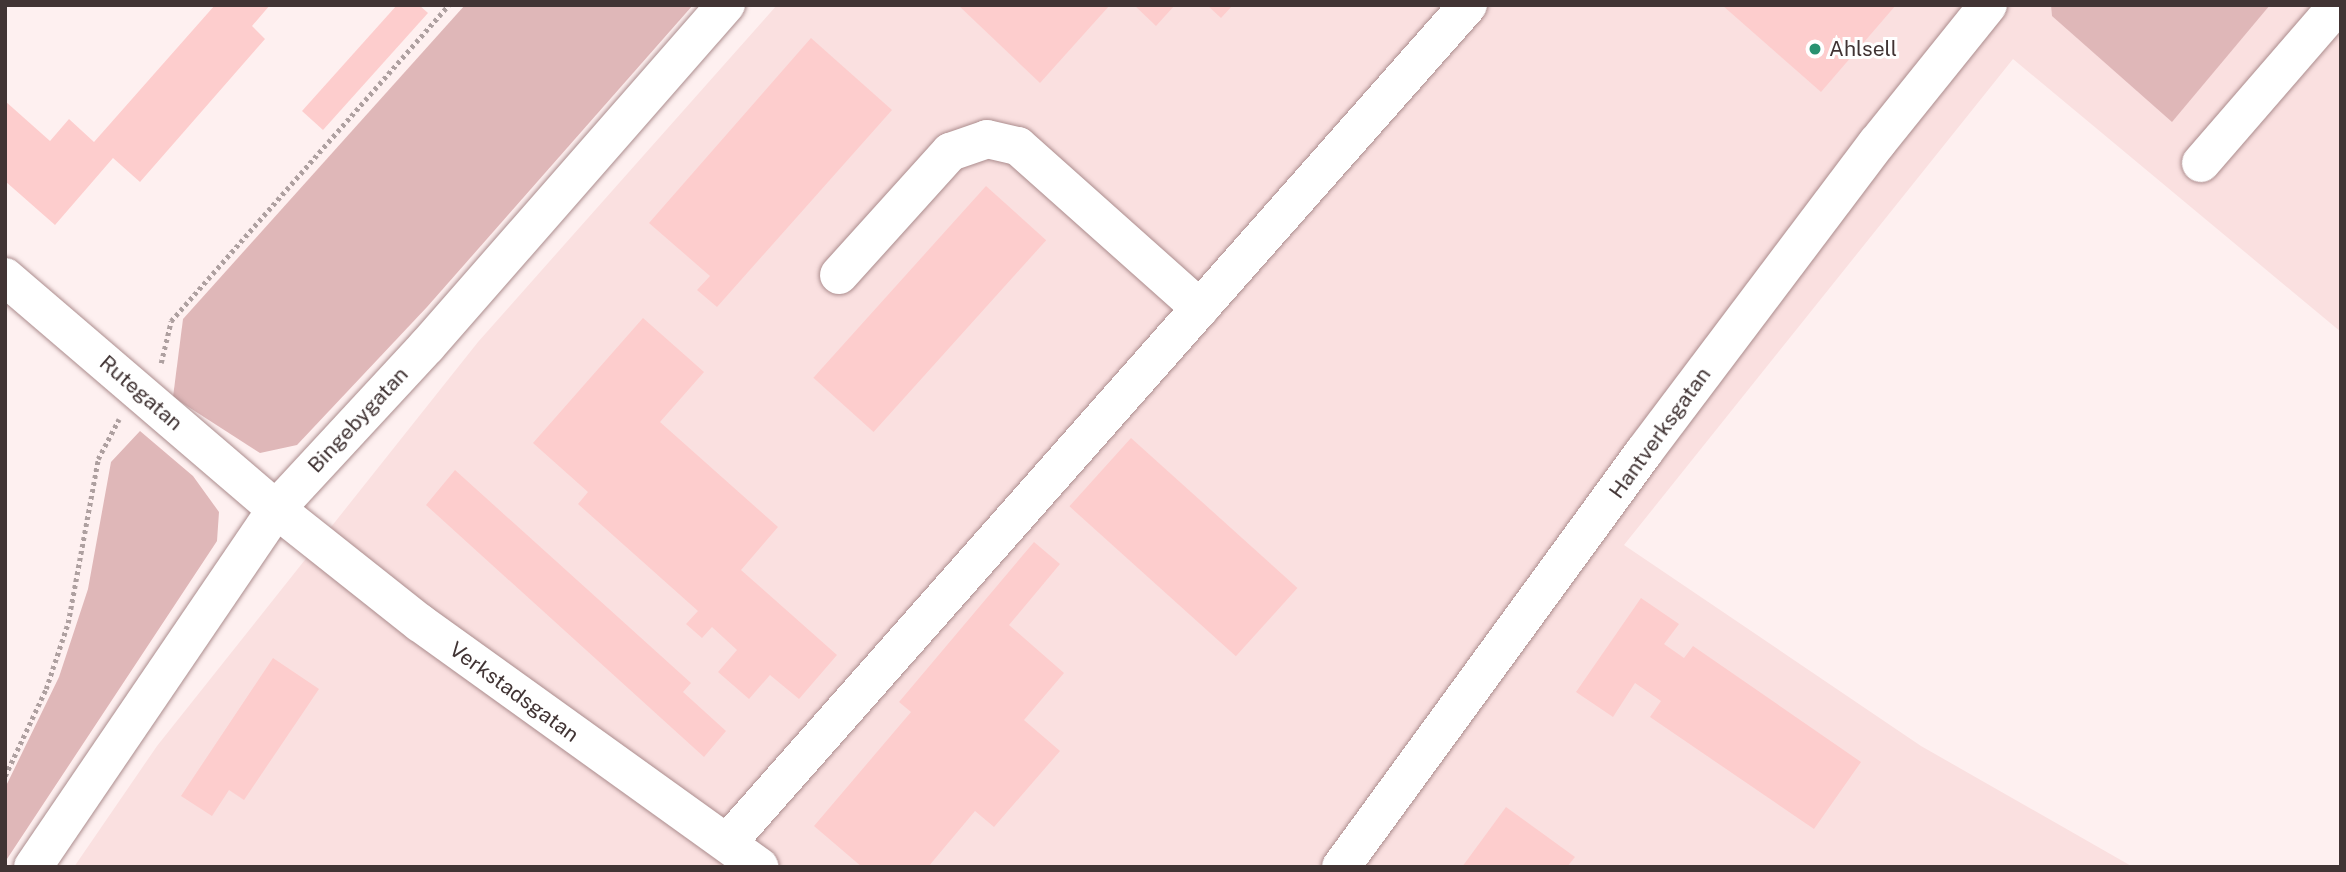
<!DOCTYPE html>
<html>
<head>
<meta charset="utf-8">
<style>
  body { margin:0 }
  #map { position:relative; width:2346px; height:872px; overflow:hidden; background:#fef0f0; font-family:"Public Sans",sans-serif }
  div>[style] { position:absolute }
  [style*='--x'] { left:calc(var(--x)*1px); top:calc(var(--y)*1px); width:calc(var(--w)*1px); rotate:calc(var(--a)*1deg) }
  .built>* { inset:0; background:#fae0e0 }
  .green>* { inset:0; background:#dfb7b8 }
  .building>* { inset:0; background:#fdcdcd; transform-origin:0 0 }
  .path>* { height:4.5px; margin-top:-2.25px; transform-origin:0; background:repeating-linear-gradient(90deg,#aea0a0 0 3.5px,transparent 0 7px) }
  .roads { filter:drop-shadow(0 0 2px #ab8c8d) drop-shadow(0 0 2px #ab8c8d) }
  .minor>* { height:38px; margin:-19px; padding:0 19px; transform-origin:19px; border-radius:19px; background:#fff }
  .dots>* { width:19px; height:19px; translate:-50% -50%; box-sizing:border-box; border:4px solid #fff; border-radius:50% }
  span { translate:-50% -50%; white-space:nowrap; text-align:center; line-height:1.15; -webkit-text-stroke:6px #fff; paint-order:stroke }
  .poi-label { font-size:21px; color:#413434 }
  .left { translate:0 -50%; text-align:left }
  .street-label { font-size:21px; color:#413434 }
  .frame { position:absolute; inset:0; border:7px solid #413434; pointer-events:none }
</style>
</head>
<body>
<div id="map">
  <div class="built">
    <div style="clip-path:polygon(777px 5px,2341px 5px,2341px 332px,2013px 59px,1624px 545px,1921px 746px,2133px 867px,74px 867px,157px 746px,478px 342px)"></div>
  </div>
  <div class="green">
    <div style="clip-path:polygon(465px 5px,693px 5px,427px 307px,297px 445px,260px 453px,173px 397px,183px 319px)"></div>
    <div style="clip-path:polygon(2051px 5px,2270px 5px,2172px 122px,2052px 16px)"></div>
    <div style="clip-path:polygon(140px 431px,193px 476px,219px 512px,217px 541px,5px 862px,5px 788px,59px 677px,88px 589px,111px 462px)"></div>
  </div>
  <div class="building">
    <div style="clip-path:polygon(215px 5px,270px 5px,252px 26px,265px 39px,140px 182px,113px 158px,55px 225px,5px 181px,5px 101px,50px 141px,69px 119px,94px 142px)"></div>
    <div style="clip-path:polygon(397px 5px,419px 5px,428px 13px,323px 130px,302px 111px)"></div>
    <div style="clip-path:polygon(958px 5px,1110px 5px,1040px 83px)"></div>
    <div style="clip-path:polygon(1134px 5px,1175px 5px,1156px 26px)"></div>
    <div style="clip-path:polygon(1207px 5px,1233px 5px,1221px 18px)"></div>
    <div style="clip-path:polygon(1722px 5px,1896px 5px,1821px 92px)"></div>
    <div style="clip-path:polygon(811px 38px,892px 110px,717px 307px,697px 290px,710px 276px,649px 223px)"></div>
    <div style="left:986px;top:186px;width:81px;height:258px;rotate:42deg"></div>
    <div style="clip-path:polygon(643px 318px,704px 372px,660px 422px,778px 527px,741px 570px,837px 655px,799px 699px,770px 675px,749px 699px,718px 672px,737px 650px,712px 627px,702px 638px,686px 624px,698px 611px,578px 504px,588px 492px,533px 443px)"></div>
    <div style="left:1131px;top:438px;width:224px;height:92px;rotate:42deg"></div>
    <div style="clip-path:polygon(455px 470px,691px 683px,683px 692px,726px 731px,704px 757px,426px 505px)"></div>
    <div style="clip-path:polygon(1034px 542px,1060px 564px,1009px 625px,1064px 673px,1024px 720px,1060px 751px,994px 827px,975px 811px,928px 867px,862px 867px,814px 826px,911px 712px,899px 702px)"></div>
    <div style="clip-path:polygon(1641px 598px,1679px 624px,1664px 644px,1684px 658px,1693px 646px,1861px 762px,1814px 829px,1650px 717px,1661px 701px,1635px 683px,1613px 717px,1576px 692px)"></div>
    <div style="clip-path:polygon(273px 658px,319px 689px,244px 800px,229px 790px,212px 816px,181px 796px)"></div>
    <div style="clip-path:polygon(1506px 807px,1575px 857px,1567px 867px,1462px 867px)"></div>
  </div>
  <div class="path">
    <div style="--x:161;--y:363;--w:43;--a:-76.6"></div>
    <div style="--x:171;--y:321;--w:421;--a:-48.7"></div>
    <div style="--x:5;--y:776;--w:96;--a:-64.8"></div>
    <div style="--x:46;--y:689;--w:70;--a:-71.6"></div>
    <div style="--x:68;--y:623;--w:167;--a:-79.6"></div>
    <div style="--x:98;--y:459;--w:45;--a:-62.3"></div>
  </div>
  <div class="roads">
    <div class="minor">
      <div style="--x:2201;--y:163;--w:209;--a:-49.1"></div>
      <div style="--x:839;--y:275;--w:166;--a:-47.9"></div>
      <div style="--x:950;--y:152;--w:39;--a:-19"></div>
      <div style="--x:987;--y:139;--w:32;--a:13"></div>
      <div style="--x:1018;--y:146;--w:244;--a:41.7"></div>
      <div style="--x:5;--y:277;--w:357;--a:40.6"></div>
      <div style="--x:276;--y:509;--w:184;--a:38.4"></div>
      <div style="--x:420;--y:623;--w:418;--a:35.7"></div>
      <div style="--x:728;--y:842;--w:1117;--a:-48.52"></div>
      <div style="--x:33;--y:867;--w:433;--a:-55.8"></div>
      <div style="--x:276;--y:509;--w:222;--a:-47.2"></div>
      <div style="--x:427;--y:346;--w:454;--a:-48.8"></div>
      <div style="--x:1341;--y:867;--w:514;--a:-53.87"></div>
      <div style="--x:1644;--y:452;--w:387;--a:-53"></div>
      <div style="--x:1877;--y:143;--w:177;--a:-51.2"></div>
    </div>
  </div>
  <div class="dots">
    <div style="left:1815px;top:49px;background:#289271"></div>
  </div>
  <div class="poi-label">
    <span class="left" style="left:1829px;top:49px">Ahlsell</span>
  </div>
  <div class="street-label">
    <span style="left:141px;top:393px;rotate:41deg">Rutegatan</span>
    <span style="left:358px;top:420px;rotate:-47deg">Bingebygatan</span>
    <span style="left:1660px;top:433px;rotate:-54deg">Hantverksgatan</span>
    <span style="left:514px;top:692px;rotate:36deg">Verkstadsgatan</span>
  </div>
  <div class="frame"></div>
</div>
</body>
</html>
